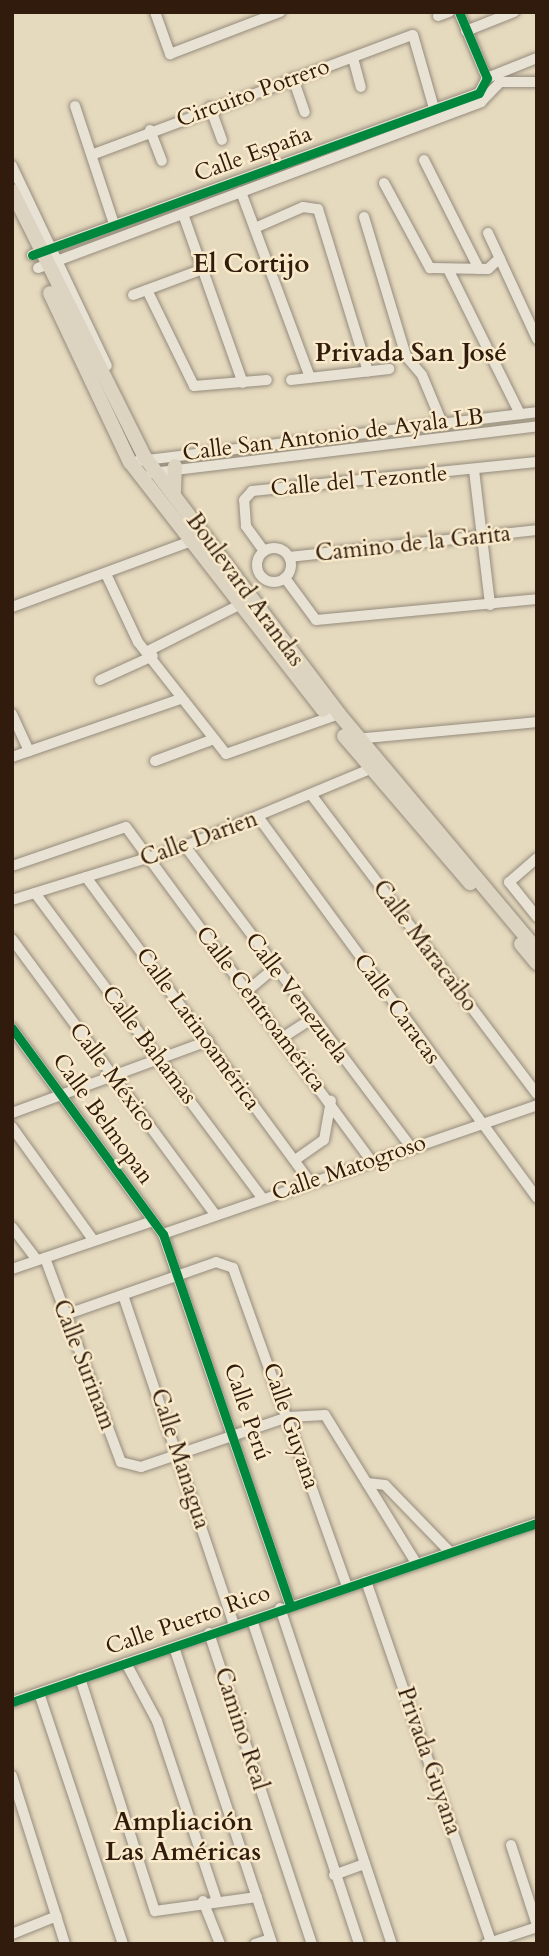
<!DOCTYPE html>
<html>
<head>
<meta charset="utf-8">
<style>
  body { margin:0 }
  #map { position:relative; width:549px; height:1956px; overflow:hidden; background:#e5d9be; font-family:Cardo,serif }
  div>[style] { position:absolute }
  [style*='--x'] { left:calc(var(--x)*1px); top:calc(var(--y)*1px); width:calc(var(--w)*1px); rotate:calc(var(--a)*1deg) }
  .roads { filter:drop-shadow(0 0 2px #958b7b) drop-shadow(0 0 2px #958b7b) }
  .minor>* { height:10px; margin:-5px; padding:0 5px; transform-origin:5px; border-radius:5px; background:#e8e2d5 }
  .minor>.ring { margin:-5px; padding:0; box-sizing:content-box; background:none; border:10px solid #e8e2d5; border-radius:50% }
  .major>* { height:14px; margin:-7px; padding:0 7px; transform-origin:7px; border-radius:7px; background:#dcd3c1 }
  .cycleway>* { height:9px; margin:-4.5px; padding:0 4.5px; transform-origin:4.5px; border-radius:4.5px; background:#00873e }
  span { translate:-50% -50%; white-space:nowrap; text-align:center; line-height:1.15; -webkit-text-stroke:5px #f8eaca; paint-order:stroke }
  .street-label { font-size:23px; color:#311b0d }
  .quarter-label { font-size:26px; color:#311b0d; font-weight:700 }
  .frame { position:absolute; inset:0; border:14px solid #311b0d; pointer-events:none }
</style>
</head>
<body>
<div id="map">
  <div class="roads">
    <div class="minor">
      <div style="--x:155;--y:12;--w:45;--a:70.3"></div>
      <div style="--x:170;--y:54;--w:118;--a:-20.9"></div>
      <div style="--x:438;--y:16;--w:12;--a:-20"></div>
      <div style="--x:466;--y:31;--w:52;--a:-21.6"></div>
      <div style="--x:353;--y:58;--w:30;--a:75"></div>
      <div style="--x:293;--y:78;--w:36;--a:71"></div>
      <div style="--x:487;--y:78;--w:54;--a:-21.8"></div>
      <div style="--x:75;--y:106;--w:124;--a:71.7"></div>
      <div style="--x:210;--y:107;--w:35;--a:70"></div>
      <div style="--x:150;--y:130;--w:33;--a:69"></div>
      <div style="--x:94;--y:154;--w:340;--a:-20.5"></div>
      <div style="--x:413;--y:35;--w:76;--a:74"></div>
      <div style="--x:424;--y:160;--w:122;--a:63.2"></div>
      <div style="--x:12;--y:166;--w:221;--a:64.6"></div>
      <div style="--x:384;--y:183;--w:97;--a:61.6"></div>
      <div style="--x:430;--y:268;--w:58;--a:1"></div>
      <div style="--x:488;--y:269;--w:16;--a:-43"></div>
      <div style="--x:241;--y:192;--w:198;--a:69.6"></div>
      <div style="--x:183;--y:214;--w:179;--a:70.5"></div>
      <div style="--x:364;--y:217;--w:145;--a:73.2"></div>
      <div style="--x:406;--y:356;--w:25;--a:50"></div>
      <div style="--x:422;--y:375;--w:52;--a:67.4"></div>
      <div style="--x:255;--y:228;--w:52;--a:-23.6"></div>
      <div style="--x:303;--y:207;--w:15;--a:8"></div>
      <div style="--x:318;--y:209;--w:170;--a:72.9"></div>
      <div style="--x:488;--y:233;--w:117;--a:65.2"></div>
      <div style="--x:32;--y:255;--w:475;--a:-19.9"></div>
      <div style="--x:479;--y:93;--w:17;--a:-62"></div>
      <div style="--x:487;--y:78;--w:72;--a:-113"></div>
      <div style="--x:38;--y:268;--w:473;--a:-20.5"></div>
      <div style="--x:481;--y:102;--w:28;--a:-46"></div>
      <div style="--x:500;--y:82;--w:37;--a:0"></div>
      <div style="--x:448;--y:269;--w:162;--a:63.6"></div>
      <div style="--x:147;--y:290;--w:107;--a:63.9"></div>
      <div style="--x:194;--y:386;--w:73;--a:-4.7"></div>
      <div style="--x:133;--y:295;--w:75;--a:-20.4"></div>
      <div style="--x:291;--y:380;--w:99;--a:-6.4"></div>
      <div style="--x:130;--y:462;--w:410;--a:-7"></div>
      <div style="--x:474;--y:470;--w:136;--a:83.2"></div>
      <div style="--x:151;--y:473;--w:389;--a:-6.9"></div>
      <div class="ring" style="left:257px;top:548px;width:24px;height:24px"></div>
      <div style="--x:264;--y:551;--w:31;--a:-126"></div>
      <div style="--x:246;--y:526;--w:26;--a:-94"></div>
      <div style="--x:244;--y:500;--w:12;--a:-48"></div>
      <div style="--x:252;--y:491;--w:286;--a:-5.8"></div>
      <div style="--x:289;--y:557;--w:249;--a:-6.2"></div>
      <div style="--x:106;--y:574;--w:75;--a:64.8"></div>
      <div style="--x:138;--y:642;--w:142;--a:51.8"></div>
      <div style="--x:226;--y:754;--w:120;--a:-19.5"></div>
      <div style="--x:285;--y:578;--w:52;--a:53.6"></div>
      <div style="--x:316;--y:620;--w:222;--a:-5.4"></div>
      <div style="--x:12;--y:607;--w:197;--a:-20.2"></div>
      <div style="--x:148;--y:651;--w:104;--a:-26.8"></div>
      <div style="--x:100;--y:680;--w:58;--a:-24.4"></div>
      <div style="--x:12;--y:714;--w:41;--a:65.3"></div>
      <div style="--x:355;--y:739;--w:183;--a:-5.3"></div>
      <div style="--x:12;--y:757;--w:178;--a:-19"></div>
      <div style="--x:155;--y:761;--w:63;--a:-20.4"></div>
      <div style="--x:313;--y:797;--w:372;--a:53"></div>
      <div style="--x:259;--y:818;--w:471;--a:53.8"></div>
      <div style="--x:185;--y:846;--w:376;--a:53.1"></div>
      <div style="--x:537;--y:858;--w:37;--a:139"></div>
      <div style="--x:509;--y:882;--w:45;--a:51.3"></div>
      <div style="--x:12;--y:866;--w:120;--a:-18.9"></div>
      <div style="--x:126;--y:827;--w:414;--a:53.7"></div>
      <div style="--x:86;--y:877;--w:378;--a:53.7"></div>
      <div style="--x:35;--y:893;--w:380;--a:53.3"></div>
      <div style="--x:12;--y:900;--w:181;--a:-17.3"></div>
      <div style="--x:185;--y:846;--w:208;--a:-22.6"></div>
      <div style="--x:12;--y:939;--w:342;--a:53.6"></div>
      <div style="--x:247;--y:991;--w:35;--a:-40"></div>
      <div style="--x:12;--y:1028;--w:255;--a:53.8"></div>
      <div style="--x:163;--y:1234;--w:391;--a:71.1"></div>
      <div style="--x:282;--y:1038;--w:35;--a:-33"></div>
      <div style="--x:12;--y:1113;--w:209;--a:-20.2"></div>
      <div style="--x:12;--y:1127;--w:140;--a:54.3"></div>
      <div style="--x:295;--y:1160;--w:35;--a:-35"></div>
      <div style="--x:324;--y:1140;--w:40;--a:-80"></div>
      <div style="--x:12;--y:1227;--w:41;--a:52.9"></div>
      <div style="--x:163;--y:1234;--w:396;--a:-19"></div>
      <div style="--x:45;--y:1258;--w:218;--a:69.6"></div>
      <div style="--x:121;--y:1462;--w:21;--a:14"></div>
      <div style="--x:141;--y:1467;--w:155;--a:-18.8"></div>
      <div style="--x:288;--y:1417;--w:37;--a:-3"></div>
      <div style="--x:325;--y:1415;--w:174;--a:58.4"></div>
      <div style="--x:12;--y:1269;--w:149;--a:-18.8"></div>
      <div style="--x:123;--y:1295;--w:348;--a:71.4"></div>
      <div style="--x:65;--y:1315;--w:160;--a:-19.3"></div>
      <div style="--x:216;--y:1262;--w:18;--a:19"></div>
      <div style="--x:233;--y:1268;--w:338;--a:70.3"></div>
      <div style="--x:367;--y:1483;--w:18;--a:6"></div>
      <div style="--x:385;--y:1485;--w:93;--a:45.9"></div>
      <div style="--x:366;--y:1581;--w:382;--a:70.9"></div>
      <div style="--x:280;--y:1608;--w:354;--a:71.6"></div>
      <div style="--x:252;--y:1620;--w:341;--a:71.7"></div>
      <div style="--x:209;--y:1633;--w:328;--a:71.7"></div>
      <div style="--x:174;--y:1647;--w:313;--a:71.7"></div>
      <div style="--x:126;--y:1663;--w:66;--a:61.9"></div>
      <div style="--x:157;--y:1721;--w:187;--a:71.6"></div>
      <div style="--x:80;--y:1678;--w:245;--a:72.2"></div>
      <div style="--x:155;--y:1911;--w:103;--a:-7.8"></div>
      <div style="--x:39;--y:1693;--w:265;--a:71.5"></div>
      <div style="--x:12;--y:1702;--w:555;--a:-18.83"></div>
      <div style="--x:12;--y:1776;--w:176;--a:72.5"></div>
      <div style="--x:511;--y:1845;--w:84;--a:72"></div>
      <div style="--x:334;--y:1875;--w:33;--a:-20"></div>
      <div style="--x:203;--y:1901;--w:46;--a:68.4"></div>
      <div style="--x:12;--y:1934;--w:48;--a:-21.8"></div>
      <div style="--x:255;--y:1944;--w:16;--a:-18"></div>
      <div style="--x:486;--y:1944;--w:54;--a:-18.4"></div>
    </div>
    <div class="major">
      <div style="--x:12;--y:191;--w:296;--a:63.5"></div>
      <div style="--x:144;--y:456;--w:323;--a:52.9"></div>
      <div style="--x:339;--y:714;--w:308;--a:50"></div>
      <div style="--x:50;--y:293;--w:187;--a:64.7"></div>
      <div style="--x:130;--y:462;--w:314;--a:52.1"></div>
      <div style="--x:174;--y:491;--w:25;--a:-88"></div>
      <div style="--x:344;--y:736;--w:194;--a:49.4"></div>
      <div style="--x:521;--y:944;--w:25;--a:50"></div>
    </div>
  </div>
  <div class="cycleway">
    <div style="--x:32;--y:255;--w:475;--a:-19.9"></div>
    <div style="--x:479;--y:93;--w:17;--a:-62"></div>
    <div style="--x:487;--y:78;--w:72;--a:-113"></div>
    <div style="--x:12;--y:1028;--w:255;--a:53.8"></div>
    <div style="--x:163;--y:1234;--w:391;--a:71.1"></div>
    <div style="--x:12;--y:1702;--w:555;--a:-18.83"></div>
  </div>
  <div class="street-label">
    <span style="left:253px;top:93px;rotate:-20deg">Circuito Potrero</span>
    <span style="left:253px;top:154px;rotate:-20deg">Calle España</span>
    <span style="left:333px;top:435px;rotate:-7deg">Calle San Antonio de Ayala LB</span>
    <span style="left:359px;top:481px;rotate:-5deg">Calle del Tezontle</span>
    <span style="left:413px;top:544px;rotate:-6deg">Camino de la Garita</span>
    <span style="left:245px;top:590px;rotate:54deg">Boulevard Arandas</span>
    <span style="left:199px;top:839px;rotate:-20deg">Calle Darien</span>
    <span style="left:425px;top:946px;rotate:53deg">Calle Maracaibo</span>
    <span style="left:297px;top:998px;rotate:53deg">Calle Venezuela</span>
    <span style="left:261px;top:1009px;rotate:53deg">Calle Centroamérica</span>
    <span style="left:397px;top:1009px;rotate:54deg">Calle Caracas</span>
    <span style="left:198px;top:1029px;rotate:54deg">Calle Latinoamérica</span>
    <span style="left:149px;top:1045px;rotate:53deg">Calle Bahamas</span>
    <span style="left:113px;top:1077px;rotate:53deg">Calle México</span>
    <span style="left:103px;top:1119px;rotate:54deg">Calle Belmopan</span>
    <span style="left:349px;top:1168px;rotate:-19deg">Calle Matogroso</span>
    <span style="left:84px;top:1365px;rotate:69deg">Calle Surinam</span>
    <span style="left:247px;top:1412px;rotate:71deg">Calle Perú</span>
    <span style="left:291px;top:1426px;rotate:71deg">Calle Guyana</span>
    <span style="left:180px;top:1459px;rotate:72deg">Calle Managua</span>
    <span style="left:188px;top:1620px;rotate:-19deg">Calle Puerto Rico</span>
    <span style="left:241px;top:1729px;rotate:72deg">Camino Real</span>
    <span style="left:429px;top:1761px;rotate:71deg">Privada Guyana</span>
  </div>
  <div class="quarter-label">
    <span style="left:251px;top:264px">El Cortijo</span>
    <span style="left:411px;top:353px">Privada San José</span>
    <span style="left:183px;top:1837px">Ampliación<br>Las Américas</span>
  </div>
  <div class="frame"></div>
</div>
</body>
</html>
